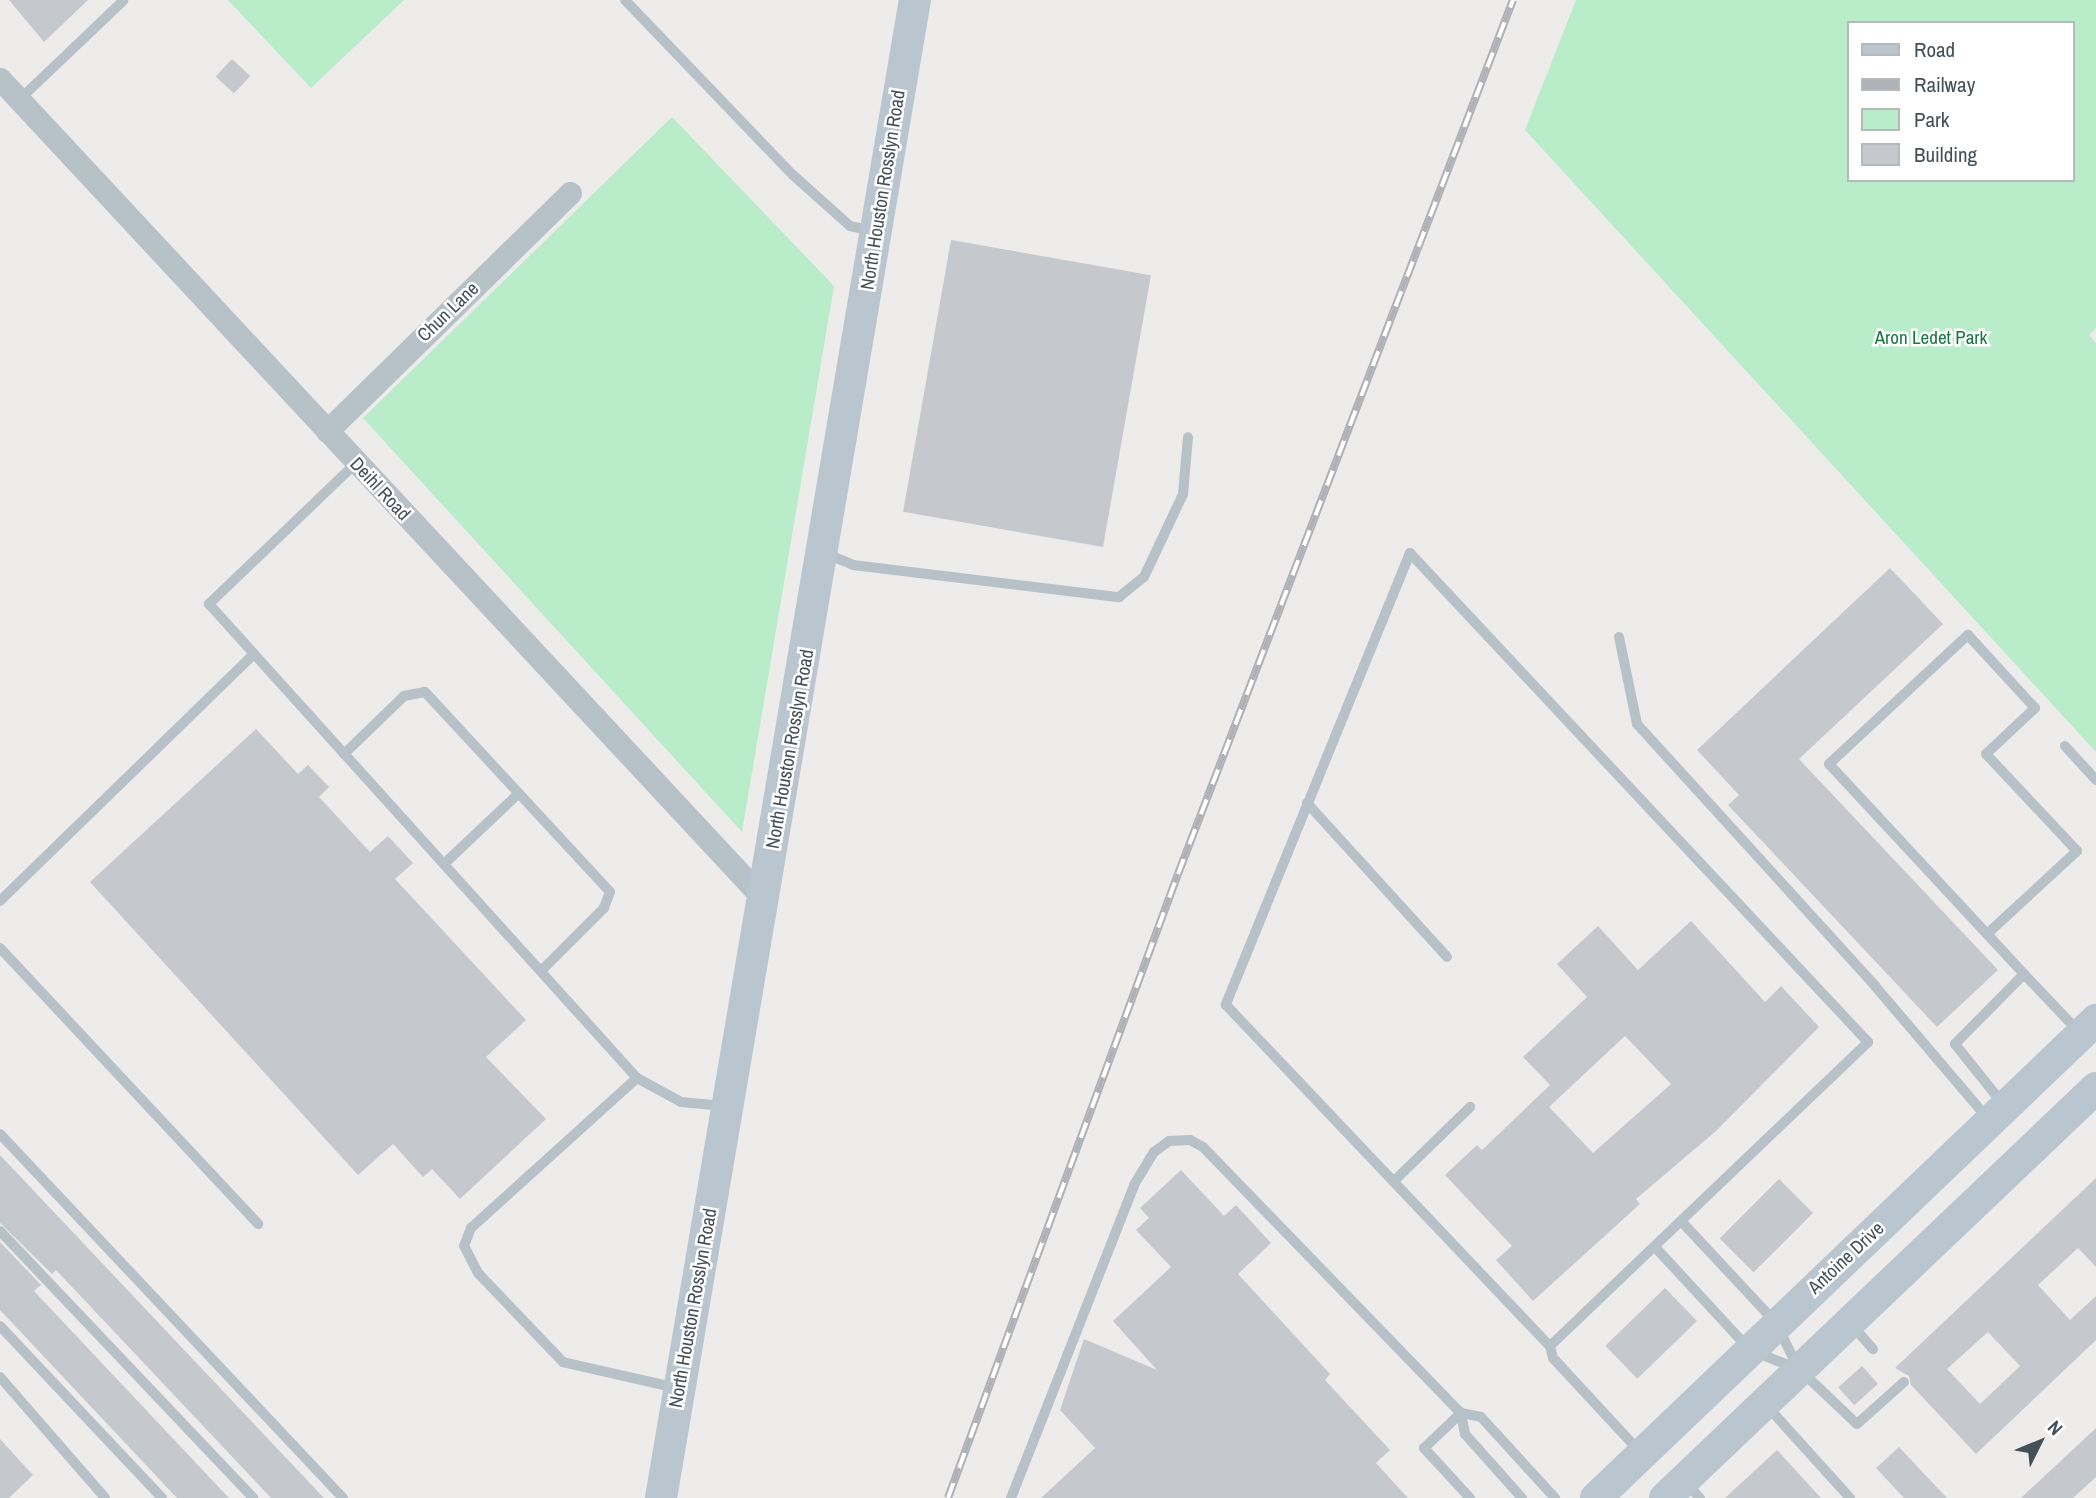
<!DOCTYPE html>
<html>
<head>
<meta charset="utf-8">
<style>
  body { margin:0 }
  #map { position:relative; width:2096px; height:1498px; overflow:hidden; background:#eeebeb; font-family:"Archivo Narrow",sans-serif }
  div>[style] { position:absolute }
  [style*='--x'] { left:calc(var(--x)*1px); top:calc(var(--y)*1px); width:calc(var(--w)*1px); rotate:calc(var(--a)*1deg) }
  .green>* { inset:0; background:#b9ecc9 }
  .building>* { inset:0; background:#c5c9ce; transform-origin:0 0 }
  .lane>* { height:10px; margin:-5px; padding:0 5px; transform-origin:5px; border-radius:5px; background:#b7c1c8 }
  .street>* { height:23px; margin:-11.5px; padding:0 11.5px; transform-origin:11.5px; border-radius:11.5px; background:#b7c1c8 }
  .secondary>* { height:32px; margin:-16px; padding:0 16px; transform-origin:16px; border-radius:16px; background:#b9c5cf }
  .rail>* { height:8px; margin-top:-4px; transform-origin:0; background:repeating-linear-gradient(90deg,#fff 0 16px,#aeb1b6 0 32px); box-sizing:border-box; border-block:2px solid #aeb1b6 }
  span { translate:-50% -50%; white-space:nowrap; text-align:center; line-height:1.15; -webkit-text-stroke:5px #fff; paint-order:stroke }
  .street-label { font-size:19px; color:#445058 }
  .park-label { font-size:19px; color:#197641 }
  .legend { position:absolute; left:1847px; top:21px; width:228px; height:161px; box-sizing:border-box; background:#fff; border:2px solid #b4b9bc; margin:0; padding:9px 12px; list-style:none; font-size:21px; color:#445058 }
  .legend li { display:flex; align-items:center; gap:14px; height:35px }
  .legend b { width:35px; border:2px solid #b4b9bc }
  .north { position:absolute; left:2005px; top:1407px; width:70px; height:70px; -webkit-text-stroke:5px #fff; paint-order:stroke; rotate:47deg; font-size:19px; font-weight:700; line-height:28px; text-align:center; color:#445058 }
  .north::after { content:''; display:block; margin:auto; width:24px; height:32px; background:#445058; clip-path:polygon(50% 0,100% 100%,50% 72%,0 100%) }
</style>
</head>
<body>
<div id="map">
  <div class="green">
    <div style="clip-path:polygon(228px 0,404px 0,311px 88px)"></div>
    <div style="clip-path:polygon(evenodd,1576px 0,2096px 0,2096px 328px,2089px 335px,2096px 343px,2096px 752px,1525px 130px,1576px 0,1849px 23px,2073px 23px,2073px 180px,1849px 180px,1849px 23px)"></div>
    <div style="clip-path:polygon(672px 117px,834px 286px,742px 832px,363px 418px)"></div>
  </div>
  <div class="building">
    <div style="clip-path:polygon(9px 0,88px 0,44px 42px)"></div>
    <div style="left:232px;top:59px;width:25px;height:24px;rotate:43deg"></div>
    <div style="left:951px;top:240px;width:203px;height:276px;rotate:10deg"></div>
    <div style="clip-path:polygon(1890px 568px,1943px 624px,1799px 759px,1998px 970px,1937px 1027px,1728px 805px,1739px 795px,1697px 750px)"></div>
    <div style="clip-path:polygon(256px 729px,298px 774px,308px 765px,329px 787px,319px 797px,370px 852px,388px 836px,413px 863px,395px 879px,526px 1020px,486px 1057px,546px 1119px,460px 1199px,432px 1169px,423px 1177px,393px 1144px,358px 1175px,90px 882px)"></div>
    <div style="clip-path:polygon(evenodd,1691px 921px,1765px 1002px,1781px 986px,1819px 1027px,1716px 1131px,1636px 1199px,1640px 1204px,1533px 1301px,1496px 1260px,1512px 1246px,1445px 1175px,1477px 1145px,1482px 1150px,1550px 1085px,1523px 1057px,1587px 997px,1557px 964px,1598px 926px,1638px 970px,1691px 921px,1625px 1036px,1671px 1084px,1593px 1153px,1549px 1107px,1625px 1036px)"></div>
    <div style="clip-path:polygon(0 1155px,324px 1498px,271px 1498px,56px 1270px,52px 1274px,0 1223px)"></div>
    <div style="clip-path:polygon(1181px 1170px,1224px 1216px,1236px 1205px,1271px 1243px,1238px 1274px,1330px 1374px,1325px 1380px,1390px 1450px,1376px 1463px,1408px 1498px,1041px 1498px,1095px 1448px,1060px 1410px,1084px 1339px,1157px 1370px,1113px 1321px,1171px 1267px,1136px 1230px,1149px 1218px,1140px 1208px)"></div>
    <div style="clip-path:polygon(evenodd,2096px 1178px,2096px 1267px,2078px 1248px,2038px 1285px,2070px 1320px,2096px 1296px,2096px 1340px,1976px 1454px,1911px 1385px,1909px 1376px,1895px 1368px,2096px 1178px,1988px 1332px,2020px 1366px,1980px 1404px,1947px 1369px,1988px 1332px)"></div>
    <div style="left:1779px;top:1179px;width:48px;height:84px;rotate:45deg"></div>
    <div style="clip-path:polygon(0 1242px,41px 1285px,34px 1291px,229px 1498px,177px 1498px,0 1310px)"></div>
    <div style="left:1665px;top:1288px;width:46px;height:83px;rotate:46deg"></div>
    <div style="left:1862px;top:1366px;width:24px;height:32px;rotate:48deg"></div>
    <div style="clip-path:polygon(2096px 1428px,2096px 1477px,2073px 1498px,2021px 1498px)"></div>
    <div style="clip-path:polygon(0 1439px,33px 1475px,9px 1498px,0 1498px)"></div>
    <div style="clip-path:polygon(1899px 1447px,1947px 1498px,1904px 1498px,1876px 1468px)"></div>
    <div style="clip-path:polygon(1777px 1450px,1821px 1498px,1725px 1498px)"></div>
  </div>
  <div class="lane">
    <div style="--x:625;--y:0;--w:243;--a:46.2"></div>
    <div style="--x:793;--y:175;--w:76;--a:41.8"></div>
    <div style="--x:850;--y:226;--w:25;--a:12"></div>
    <div style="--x:19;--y:100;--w:144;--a:-43.6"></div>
    <div style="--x:356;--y:463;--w:204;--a:136.2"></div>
    <div style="--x:209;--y:604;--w:639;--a:47.92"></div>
    <div style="--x:824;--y:553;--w:31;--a:22"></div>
    <div style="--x:853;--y:565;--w:268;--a:6.9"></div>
    <div style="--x:1119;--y:597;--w:32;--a:-39"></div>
    <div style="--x:1144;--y:577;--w:92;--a:-64.8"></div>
    <div style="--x:1183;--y:494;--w:57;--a:-85"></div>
    <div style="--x:1619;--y:637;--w:89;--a:78.3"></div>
    <div style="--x:1637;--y:724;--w:354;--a:47.7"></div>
    <div style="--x:1875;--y:986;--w:176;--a:49.6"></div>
    <div style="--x:2065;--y:746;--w:46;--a:47.6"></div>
    <div style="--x:344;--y:754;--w:83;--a:-44"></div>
    <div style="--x:404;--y:696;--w:21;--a:-11"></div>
    <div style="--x:425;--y:692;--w:272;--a:47.2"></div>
    <div style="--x:610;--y:892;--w:17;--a:111"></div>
    <div style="--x:604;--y:908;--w:89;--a:135"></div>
    <div style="--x:1307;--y:803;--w:208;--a:47.7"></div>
    <div style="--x:444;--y:864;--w:103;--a:-43.4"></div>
    <div style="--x:0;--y:901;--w:354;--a:-44.2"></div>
    <div style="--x:1987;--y:934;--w:232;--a:-132.9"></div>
    <div style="--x:1829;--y:764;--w:190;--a:-42.9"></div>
    <div style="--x:1968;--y:635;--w:99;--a:47.5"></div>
    <div style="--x:2035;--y:708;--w:67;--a:136.8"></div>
    <div style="--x:1986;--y:754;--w:133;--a:46.8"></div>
    <div style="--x:2077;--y:851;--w:122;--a:137.3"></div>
    <div style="--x:1987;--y:934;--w:54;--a:47.2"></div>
    <div style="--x:0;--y:948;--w:378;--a:46.9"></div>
    <div style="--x:2003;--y:1104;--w:77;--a:-128.7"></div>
    <div style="--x:1955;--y:1044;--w:98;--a:-45.4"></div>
    <div style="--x:2024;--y:974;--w:80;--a:46.5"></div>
    <div style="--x:0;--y:1134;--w:500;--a:46.7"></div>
    <div style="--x:1395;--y:1180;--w:105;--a:-44.2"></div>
    <div style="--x:1681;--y:1221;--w:139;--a:47"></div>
    <div style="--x:1776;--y:1323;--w:50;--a:63.9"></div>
    <div style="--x:1798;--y:1368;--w:81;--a:43.5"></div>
    <div style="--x:1857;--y:1424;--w:63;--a:-41.8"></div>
    <div style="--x:0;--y:1231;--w:368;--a:46.5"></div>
    <div style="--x:1655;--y:1247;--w:140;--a:47.3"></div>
    <div style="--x:1750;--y:1350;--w:49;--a:21.4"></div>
    <div style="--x:1852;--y:1325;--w:32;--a:49"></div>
    <div style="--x:0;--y:1326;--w:236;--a:46.7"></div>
    <div style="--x:1550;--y:1346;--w:440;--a:-43.7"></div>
    <div style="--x:1868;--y:1042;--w:670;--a:-133.13"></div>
    <div style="--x:1410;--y:553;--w:488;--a:112.2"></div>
    <div style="--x:1226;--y:1005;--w:470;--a:46.5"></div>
    <div style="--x:1550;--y:1346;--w:12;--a:76"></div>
    <div style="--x:1553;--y:1358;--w:127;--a:47.2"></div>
    <div style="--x:0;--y:1377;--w:160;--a:49"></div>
    <div style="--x:677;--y:1388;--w:117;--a:-167.2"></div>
    <div style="--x:563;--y:1362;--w:123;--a:-133.7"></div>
    <div style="--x:478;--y:1273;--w:30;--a:-117"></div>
    <div style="--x:464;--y:1246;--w:19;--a:-69"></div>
    <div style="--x:471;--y:1228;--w:224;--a:-42.1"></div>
    <div style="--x:637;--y:1078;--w:50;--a:28.6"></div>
    <div style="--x:681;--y:1102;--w:43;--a:5.3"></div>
    <div style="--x:1767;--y:1406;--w:124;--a:47.9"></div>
    <div style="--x:1685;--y:1482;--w:22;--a:47"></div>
    <div style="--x:1011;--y:1498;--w:336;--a:-68.5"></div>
    <div style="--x:1134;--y:1185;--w:39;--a:-59"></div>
    <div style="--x:1154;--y:1152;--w:19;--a:-36"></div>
    <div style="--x:1169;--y:1141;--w:21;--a:-3"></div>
    <div style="--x:1190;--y:1140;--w:15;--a:28"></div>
    <div style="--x:1203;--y:1147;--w:371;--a:45.9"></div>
    <div style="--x:1461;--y:1413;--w:51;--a:136.6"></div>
    <div style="--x:1424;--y:1448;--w:68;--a:47.4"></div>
    <div style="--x:1522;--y:1498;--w:86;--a:-131.7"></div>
    <div style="--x:1465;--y:1434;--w:21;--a:-101"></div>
    <div style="--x:1461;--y:1413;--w:20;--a:11"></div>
    <div style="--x:1481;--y:1417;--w:110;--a:47.6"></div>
  </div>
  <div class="street">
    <div style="--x:0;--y:79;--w:1118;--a:47.03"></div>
    <div style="--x:327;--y:431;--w:340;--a:-44.4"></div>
  </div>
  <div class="secondary">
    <div style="--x:661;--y:1498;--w:1519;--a:-80.38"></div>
    <div style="--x:1596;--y:1498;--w:692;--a:-43.71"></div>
    <div style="--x:1665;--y:1498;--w:595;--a:-43.57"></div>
  </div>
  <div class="rail">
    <div style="--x:948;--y:1498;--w:665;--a:-69.77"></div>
    <div style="--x:1178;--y:874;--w:936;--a:-69.03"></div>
  </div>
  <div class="street-label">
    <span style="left:883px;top:190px;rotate:-81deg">North Houston Rosslyn Road</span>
    <span style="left:448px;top:312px;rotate:-44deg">Chun Lane</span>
    <span style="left:380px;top:489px;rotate:47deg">Deihl Road</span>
    <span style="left:790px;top:749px;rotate:-80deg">North Houston Rosslyn Road</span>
    <span style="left:1846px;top:1258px;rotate:-43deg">Antoine Drive</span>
    <span style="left:693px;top:1308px;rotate:-80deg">North Houston Rosslyn Road</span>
  </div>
  <div class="park-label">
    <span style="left:1931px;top:338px">Aron Ledet Park</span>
  </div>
  <ul class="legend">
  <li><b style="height:9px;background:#b9c5cf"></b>Road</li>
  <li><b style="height:9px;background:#aeb1b6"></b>Railway</li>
  <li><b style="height:19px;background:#b9ecc9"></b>Park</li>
  <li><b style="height:19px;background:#c5c9ce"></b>Building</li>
  </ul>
  <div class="north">N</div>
</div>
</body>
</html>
